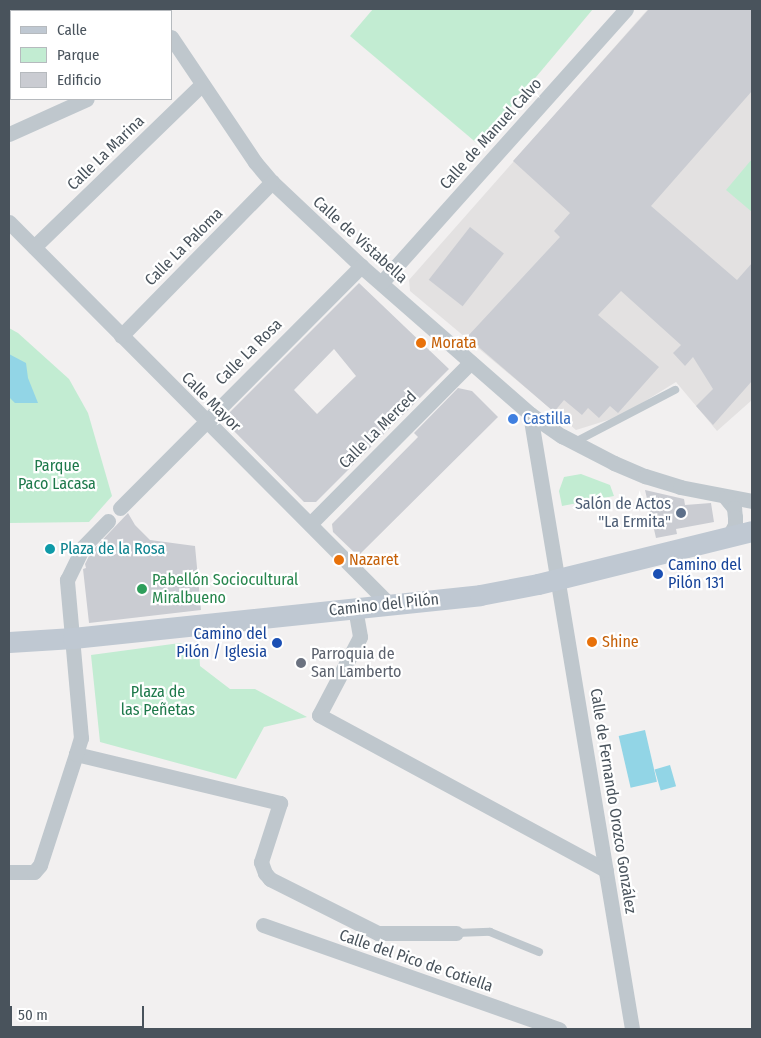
<!DOCTYPE html>
<html>
<head>
<meta charset="utf-8">
<style>
  body { margin:0 }
  #map { position:relative; width:761px; height:1038px; overflow:hidden; background:#f2f0f0; font-family:"Fira Sans Condensed",sans-serif }
  div>[style] { position:absolute }
  [style*='--x'] { left:calc(var(--x)*1px); top:calc(var(--y)*1px); width:calc(var(--w)*1px); rotate:calc(var(--a)*1deg) }
  .education>* { inset:0; background:#e3e1e1 }
  .green>* { inset:0; background:#c2ecd2 }
  .water>* { inset:0; background:#92d5e6; transform-origin:0 0 }
  .building>* { inset:0; background:#caccd2; transform-origin:0 0 }
  .lane>* { height:8px; margin:-4px; padding:0 4px; transform-origin:4px; border-radius:4px; background:#bfc7cd }
  .street>* { height:15px; margin:-7.5px; padding:0 7.5px; transform-origin:7.5px; border-radius:7.5px; background:#bfc7cd }
  .secondary>* { height:21px; margin:-10.5px; padding:0 10.5px; transform-origin:10.5px; border-radius:10.5px; background:#bfc8d2 }
  .dots>* { width:14px; height:14px; translate:-50% -50%; box-sizing:border-box; border:2px solid #fff; border-radius:50% }
  span { translate:-50% -50%; white-space:nowrap; text-align:center; line-height:1.15; -webkit-text-stroke:4.5px #fff; paint-order:stroke }
  .street-label { font-size:16px; color:#49535c }
  .food-label { font-size:16px; color:#c56008 }
  .left { translate:0 -50%; text-align:left }
  .shop-label { font-size:16px; color:#366cbe }
  .park-label { font-size:16px; color:#1e794b }
  .service-label { font-size:16px; color:#4e5e75 }
  .right { translate:-100% -50%; text-align:right }
  .culture-label { font-size:16px; color:#0d838f }
  .transit-label { font-size:16px; color:#164399 }
  .leisure-label { font-size:16px; color:#27864d }
  .worship-label { font-size:16px; color:#5b616d }
  .frame { position:absolute; inset:0; border:10px solid #49535c; pointer-events:none }
  .legend { position:absolute; left:10px; top:10px; width:162px; height:90px; box-sizing:border-box; background:#fff; border:1px solid #b6babe; margin:0; padding:6px 9px; list-style:none; font-size:15px; color:#49535c }
  .legend li { display:flex; align-items:center; gap:10px; height:25px }
  .legend b { width:25px; border:1px solid #b6babe }
  .scale { position:absolute; left:10px; top:1006px; width:134px; height:22px; box-sizing:border-box; border:2px solid #49535c; border-top:0; padding-left:6px; font-size:15px; line-height:18px; white-space:nowrap; color:#49535c; -webkit-text-stroke:4px #fff; paint-order:stroke }
</style>
</head>
<body>
<div id="map">
  <div class="education">
    <div style="clip-path:polygon(648px 9px,752px 9px,752px 400px,717px 431px,676px 382px,621px 416px,576px 430px,410px 291px,409px 280px)"></div>
  </div>
  <div class="green">
    <div style="clip-path:polygon(373px 9px,593px 9px,479px 145px,350px 36px)"></div>
    <div style="clip-path:polygon(752px 159px,752px 212px,726px 190px)"></div>
    <div style="clip-path:polygon(9px 328px,18px 333px,69px 379px,88px 413px,112px 496px,89px 522px,9px 523px)"></div>
    <div style="clip-path:polygon(581px 474px,610px 485px,614px 496px,562px 506px,559px 491px,564px 477px)"></div>
    <div style="clip-path:polygon(180px 643px,199px 650px,200px 666px,230px 689px,255px 689px,307px 717px,264px 727px,236px 779px,100px 742px,91px 655px)"></div>
  </div>
  <div class="water">
    <div style="clip-path:polygon(9px 354px,26px 363px,28px 378px,38px 403px,15px 403px,9px 397px)"></div>
    <div style="left:645px;top:730px;width:53px;height:27px;rotate:77deg"></div>
    <div style="left:670px;top:765px;width:22px;height:16px;rotate:74deg"></div>
  </div>
  <div class="building">
    <div style="clip-path:polygon(649px 9px,752px 9px,752px 91px,651px 206px,737px 280px,752px 263px,752px 381px,713px 425px,696px 406px,713px 389px,693px 357px,685px 366px,673px 353px,681px 345px,621px 291px,598px 315px,659px 367px,618px 413px,610px 406px,599px 418px,588px 408px,582px 415px,564px 400px,554px 412px,467px 337px,560px 237px,554px 231px,570px 213px,513px 161px)"></div>
    <div style="left:470px;top:227px;width:43px;height:67px;rotate:38deg"></div>
    <div style="clip-path:polygon(evenodd,359px 283px,449px 369px,316px 502px,304px 502px,229px 426px,230px 412px,359px 283px,334px 349px,356px 376px,317px 414px,294px 390px,334px 349px)"></div>
    <div style="clip-path:polygon(458px 388px,472px 391px,498px 417px,358px 556px,333px 532px,332px 524px,418px 437px,414px 433px)"></div>
    <div style="clip-path:polygon(645px 490px,684px 499px,685px 505px,711px 503px,714px 522px,676px 529px,677px 534px,656px 538px)"></div>
    <div style="clip-path:polygon(128px 513px,135px 525px,150px 540px,195px 546px,201px 610px,89px 623px,83px 569px,86px 568px,85px 564px,91px 552px)"></div>
  </div>
  <div class="lane">
    <div style="--x:575;--y:442;--w:113;--a:-27.5"></div>
    <div style="--x:456;--y:933;--w:34;--a:-2"></div>
    <div style="--x:490;--y:932;--w:53;--a:22.2"></div>
  </div>
  <div class="street">
    <div style="--x:153;--y:9;--w:3;--a:45"></div>
    <div style="--x:171;--y:37;--w:151;--a:56.1"></div>
    <div style="--x:255;--y:162;--w:26;--a:50"></div>
    <div style="--x:272;--y:182;--w:122;--a:43.3"></div>
    <div style="--x:361;--y:266;--w:225;--a:41.2"></div>
    <div style="--x:530;--y:414;--w:39;--a:35"></div>
    <div style="--x:562;--y:436;--w:59;--a:27.4"></div>
    <div style="--x:614;--y:463;--w:34;--a:23"></div>
    <div style="--x:645;--y:476;--w:37;--a:17"></div>
    <div style="--x:680;--y:487;--w:73;--a:11"></div>
    <div style="--x:9;--y:134;--w:85;--a:-24.2"></div>
    <div style="--x:9;--y:222;--w:540;--a:45.15"></div>
    <div style="--x:34;--y:247;--w:234;--a:-44.1"></div>
    <div style="--x:382;--y:282;--w:366;--a:-48.2"></div>
    <div style="--x:121;--y:336;--w:216;--a:-45.6"></div>
    <div style="--x:530;--y:414;--w:623;--a:80.58"></div>
    <div style="--x:726;--y:498;--w:13;--a:51"></div>
    <div style="--x:734;--y:508;--w:9;--a:84"></div>
    <div style="--x:735;--y:517;--w:8;--a:90"></div>
    <div style="--x:735;--y:525;--w:13;--a:119"></div>
    <div style="--x:120;--y:508;--w:342;--a:-45.1"></div>
    <div style="--x:310;--y:524;--w:228;--a:-45.2"></div>
    <div style="--x:355;--y:608;--w:29;--a:80"></div>
    <div style="--x:360;--y:637;--w:88;--a:117.7"></div>
    <div style="--x:319;--y:715;--w:326;--a:28.4"></div>
    <div style="--x:76;--y:754;--w:210;--a:13.5"></div>
    <div style="--x:280;--y:803;--w:62;--a:107.9"></div>
    <div style="--x:261;--y:862;--w:12;--a:70"></div>
    <div style="--x:265;--y:873;--w:8;--a:50"></div>
    <div style="--x:270;--y:879;--w:121;--a:26.6"></div>
    <div style="--x:378;--y:933;--w:78;--a:0"></div>
    <div style="--x:9;--y:872;--w:25;--a:0"></div>
    <div style="--x:34;--y:872;--w:9;--a:-49"></div>
    <div style="--x:40;--y:865;--w:117;--a:-72"></div>
    <div style="--x:76;--y:754;--w:17;--a:-73"></div>
    <div style="--x:81;--y:738;--w:159;--a:-95.1"></div>
    <div style="--x:67;--y:580;--w:37;--a:-64"></div>
    <div style="--x:83;--y:547;--w:36;--a:-46"></div>
    <div style="--x:263;--y:925;--w:314;--a:19.4"></div>
  </div>
  <div class="secondary">
    <div style="--x:9;--y:642;--w:64;--a:-3.6"></div>
    <div style="--x:73;--y:638;--w:409;--a:-6"></div>
    <div style="--x:480;--y:595;--w:59;--a:-10.7"></div>
    <div style="--x:538;--y:584;--w:220;--a:-13.9"></div>
  </div>
  <div class="dots">
    <div style="left:421px;top:343px;background:#e8710a"></div>
    <div style="left:513px;top:419px;background:#3f7fe0"></div>
    <div style="left:681px;top:513px;background:#5c6f8a"></div>
    <div style="left:50px;top:549px;background:#0f9aa8"></div>
    <div style="left:339px;top:560px;background:#e8710a"></div>
    <div style="left:658px;top:574px;background:#1a4fb4"></div>
    <div style="left:142px;top:589px;background:#2e9e5b"></div>
    <div style="left:592px;top:642px;background:#e8710a"></div>
    <div style="left:277px;top:643px;background:#1a4fb4"></div>
    <div style="left:301px;top:663px;background:#6b7280"></div>
  </div>
  <div class="street-label">
    <span style="left:491px;top:134px;rotate:-48deg">Calle de Manuel Calvo</span>
    <span style="left:106px;top:153px;rotate:-44deg">Calle La Marina</span>
    <span style="left:360px;top:240px;rotate:42deg">Calle de Vistabella</span>
    <span style="left:184px;top:247px;rotate:-45deg">Calle La Paloma</span>
    <span style="left:249px;top:352px;rotate:-45deg">Calle La Rosa</span>
    <span style="left:211px;top:402px;rotate:45deg">Calle Mayor</span>
    <span style="left:378px;top:430px;rotate:-45deg">Calle La Merced</span>
    <span style="left:384px;top:605px;rotate:-6deg">Camino del Pilón</span>
    <span style="left:613px;top:801px;rotate:81deg">Calle de Fernando Orozco González</span>
    <span style="left:416px;top:961px;rotate:19deg">Calle del Pico de Cotiella</span>
  </div>
  <div class="food-label">
    <span class="left" style="left:431px;top:343px">Morata</span>
    <span class="left" style="left:349px;top:560px">Nazaret</span>
    <span class="left" style="left:602px;top:642px">Shine</span>
  </div>
  <div class="shop-label">
    <span class="left" style="left:523px;top:419px">Castilla</span>
  </div>
  <div class="park-label">
    <span style="left:57px;top:475px">Parque<br>Paco Lacasa</span>
    <span style="left:158px;top:701px">Plaza de<br>las Peñetas</span>
  </div>
  <div class="service-label">
    <span class="right" style="left:671px;top:513px">Salón de Actos<br>"La Ermita"</span>
  </div>
  <div class="culture-label">
    <span class="left" style="left:60px;top:549px">Plaza de la Rosa</span>
  </div>
  <div class="transit-label">
    <span class="left" style="left:668px;top:574px">Camino del<br>Pilón 131</span>
    <span class="right" style="left:267px;top:643px">Camino del<br>Pilón / Iglesia</span>
  </div>
  <div class="leisure-label">
    <span class="left" style="left:152px;top:589px">Pabellón Sociocultural<br>Miralbueno</span>
  </div>
  <div class="worship-label">
    <span class="left" style="left:311px;top:663px">Parroquia de<br>San Lamberto</span>
  </div>
  <div class="frame"></div>
  <ul class="legend">
  <li><b style="height:6px;background:#bfc8d2"></b>Calle</li>
  <li><b style="height:14px;background:#c2ecd2"></b>Parque</li>
  <li><b style="height:14px;background:#caccd2"></b>Edificio</li>
  </ul>
  <div class="scale">50 m</div>
</div>
</body>
</html>
